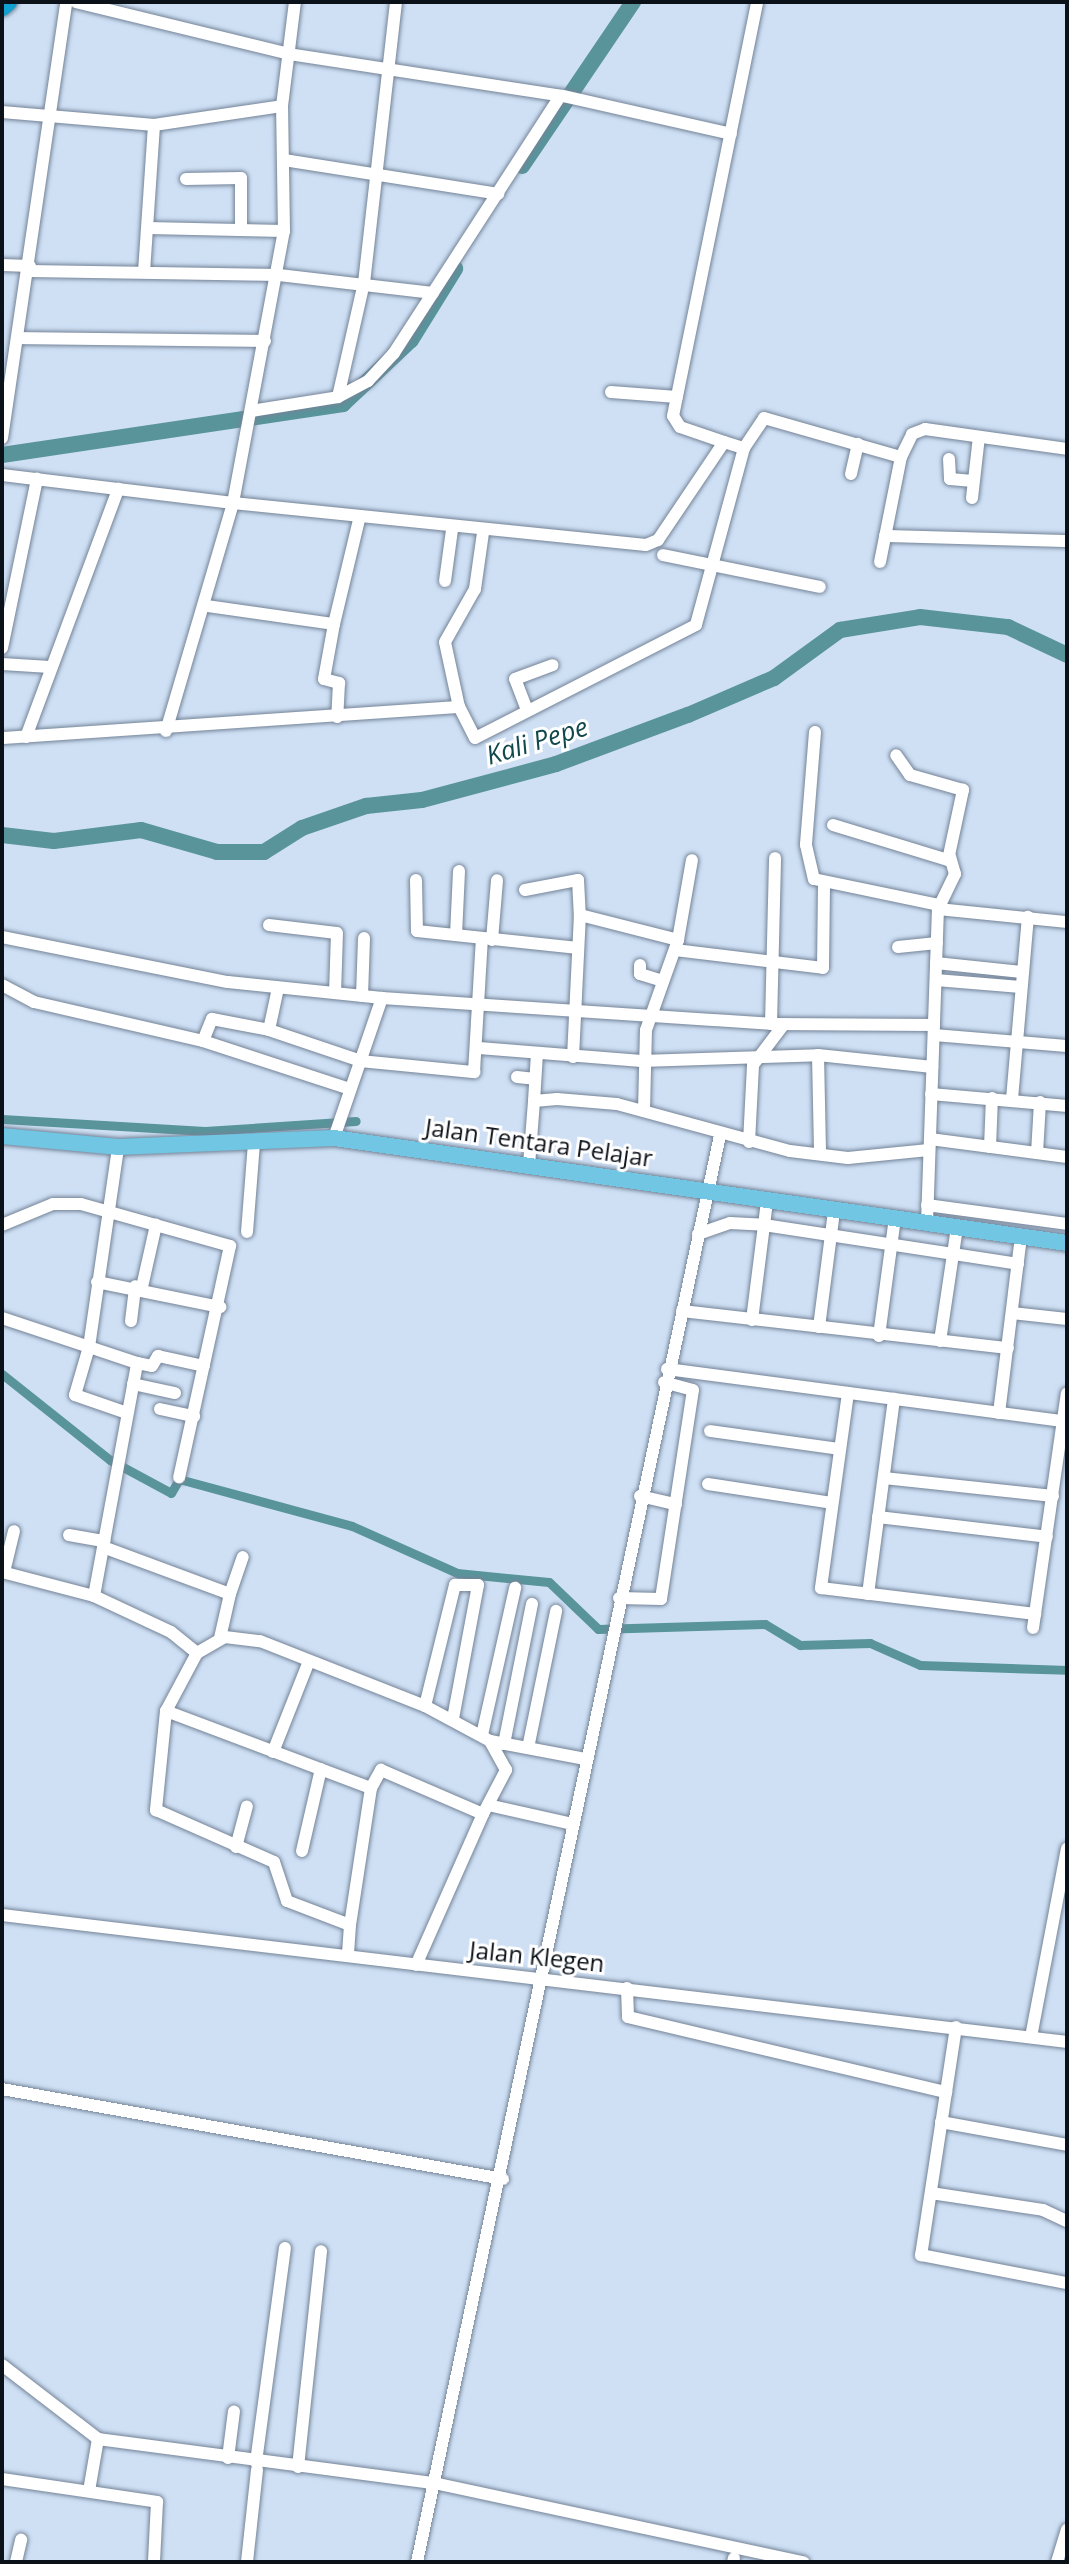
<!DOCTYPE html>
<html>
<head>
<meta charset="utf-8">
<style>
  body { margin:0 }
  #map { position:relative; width:1069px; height:2564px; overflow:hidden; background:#cfe0f5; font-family:"Open Sans",sans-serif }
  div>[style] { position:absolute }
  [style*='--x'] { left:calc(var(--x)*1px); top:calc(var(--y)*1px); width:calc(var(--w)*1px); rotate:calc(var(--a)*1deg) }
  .canal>* { height:9px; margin:-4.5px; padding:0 4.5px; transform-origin:4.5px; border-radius:4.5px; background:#59949b }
  .river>* { height:16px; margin:-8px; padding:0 8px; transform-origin:8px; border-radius:8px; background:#59949b }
  .roads { filter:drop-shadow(0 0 2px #748397) drop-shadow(0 0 2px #748397) }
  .minor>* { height:12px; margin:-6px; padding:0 6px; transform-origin:6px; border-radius:6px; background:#fff }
  .major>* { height:16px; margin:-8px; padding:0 8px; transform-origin:8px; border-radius:8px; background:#70c6e3 }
  .highway>* { height:18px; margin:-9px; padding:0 9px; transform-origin:9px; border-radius:9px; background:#11a0d0 }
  span { translate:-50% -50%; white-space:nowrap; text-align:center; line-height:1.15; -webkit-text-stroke:6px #fff; paint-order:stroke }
  .street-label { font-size:24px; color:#0b1118 }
  .water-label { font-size:26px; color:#11484d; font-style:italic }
  .frame { position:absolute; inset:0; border:4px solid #0b1118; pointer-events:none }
</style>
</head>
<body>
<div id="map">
  <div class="canal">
    <div style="--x:2;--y:1119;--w:203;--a:3.4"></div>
    <div style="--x:205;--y:1131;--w:151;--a:-3.8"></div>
    <div style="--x:2;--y:1374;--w:138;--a:38.5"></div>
    <div style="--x:110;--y:1460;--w:69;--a:28.4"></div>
    <div style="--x:171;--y:1493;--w:16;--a:-60"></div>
    <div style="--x:179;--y:1479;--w:179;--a:15.2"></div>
    <div style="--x:352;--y:1526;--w:115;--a:24.1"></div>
    <div style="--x:457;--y:1573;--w:92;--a:5.6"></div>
    <div style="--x:549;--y:1582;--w:68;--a:43.8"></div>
    <div style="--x:598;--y:1629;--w:167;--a:-1.7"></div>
    <div style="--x:765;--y:1624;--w:41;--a:31"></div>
    <div style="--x:800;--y:1645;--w:70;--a:-1.6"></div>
    <div style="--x:870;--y:1643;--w:55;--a:23.7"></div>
    <div style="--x:920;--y:1665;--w:147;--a:1.9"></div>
  </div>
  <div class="river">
    <div style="--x:522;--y:166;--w:198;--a:-55.9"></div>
    <div style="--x:2;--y:455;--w:345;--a:-8.5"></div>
    <div style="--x:343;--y:404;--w:93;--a:-43.3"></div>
    <div style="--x:411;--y:340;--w:84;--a:-58.2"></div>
    <div style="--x:2;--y:835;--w:52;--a:6.6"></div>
    <div style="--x:54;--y:841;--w:88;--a:-7.2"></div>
    <div style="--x:141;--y:830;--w:79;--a:16.1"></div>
    <div style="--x:217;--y:852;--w:47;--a:0"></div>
    <div style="--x:264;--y:852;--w:45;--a:-32.3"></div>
    <div style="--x:302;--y:828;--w:68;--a:-19"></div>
    <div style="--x:366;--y:806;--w:56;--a:-6.1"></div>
    <div style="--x:422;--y:800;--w:139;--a:-15"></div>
    <div style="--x:556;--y:764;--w:141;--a:-20.4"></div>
    <div style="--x:688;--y:715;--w:94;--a:-23.3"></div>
    <div style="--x:774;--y:678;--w:82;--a:-36"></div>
    <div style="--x:840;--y:630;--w:81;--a:-9.2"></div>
    <div style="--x:920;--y:617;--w:89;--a:6.5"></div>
    <div style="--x:1008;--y:627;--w:65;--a:25.4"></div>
  </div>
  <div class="roads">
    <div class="minor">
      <div style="--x:76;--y:2;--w:219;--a:13.7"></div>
      <div style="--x:289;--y:54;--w:277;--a:8.7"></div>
      <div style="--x:563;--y:96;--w:172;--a:12.7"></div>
      <div style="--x:2;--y:112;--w:153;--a:4.9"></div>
      <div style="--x:154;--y:125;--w:129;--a:-8.4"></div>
      <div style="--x:284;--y:160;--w:217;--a:9"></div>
      <div style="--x:186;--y:179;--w:55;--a:-1"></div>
      <div style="--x:241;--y:178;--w:51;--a:90"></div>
      <div style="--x:148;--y:228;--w:136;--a:1.3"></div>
      <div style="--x:2;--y:265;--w:28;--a:2"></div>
      <div style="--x:29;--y:271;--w:250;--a:0.9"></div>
      <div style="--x:279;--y:275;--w:155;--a:6.7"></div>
      <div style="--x:144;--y:272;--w:147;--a:-86.1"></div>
      <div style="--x:18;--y:338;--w:247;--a:0.7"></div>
      <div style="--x:611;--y:392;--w:66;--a:4.3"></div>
      <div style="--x:338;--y:397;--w:117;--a:-77.2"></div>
      <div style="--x:364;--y:283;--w:283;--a:-83.5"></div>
      <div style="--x:251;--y:411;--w:88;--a:-9.1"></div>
      <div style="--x:338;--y:397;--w:34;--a:-28"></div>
      <div style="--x:368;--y:381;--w:38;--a:-47"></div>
      <div style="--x:394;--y:353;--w:306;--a:-57.1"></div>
      <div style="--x:2;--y:438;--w:441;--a:-81.6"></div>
      <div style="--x:724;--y:442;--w:46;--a:-161.2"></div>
      <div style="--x:680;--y:427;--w:13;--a:-122"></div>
      <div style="--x:673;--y:416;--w:422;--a:-78.5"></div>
      <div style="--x:744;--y:448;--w:36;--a:-56"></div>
      <div style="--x:764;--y:418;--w:142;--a:15.9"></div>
      <div style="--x:901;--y:457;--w:25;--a:-64"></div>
      <div style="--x:912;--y:434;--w:14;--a:-21"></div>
      <div style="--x:925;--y:429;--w:143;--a:8"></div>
      <div style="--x:949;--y:459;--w:20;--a:87"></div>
      <div style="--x:950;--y:479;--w:23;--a:5"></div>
      <div style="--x:851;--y:474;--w:31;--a:-77"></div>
      <div style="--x:2;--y:475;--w:233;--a:6.9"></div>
      <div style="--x:233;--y:503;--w:277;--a:-79.4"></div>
      <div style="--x:284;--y:231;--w:125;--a:-90.9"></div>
      <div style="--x:282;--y:106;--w:105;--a:-82.9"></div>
      <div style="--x:972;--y:498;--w:61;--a:-83.5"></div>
      <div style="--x:885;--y:536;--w:182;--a:1.6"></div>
      <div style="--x:663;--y:555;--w:160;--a:11.5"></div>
      <div style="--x:880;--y:562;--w:107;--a:-78.7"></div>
      <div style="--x:445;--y:581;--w:51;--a:-82.2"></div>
      <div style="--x:207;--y:606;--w:128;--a:8.1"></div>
      <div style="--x:334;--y:624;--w:107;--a:-76.5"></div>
      <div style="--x:334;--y:624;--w:56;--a:100.3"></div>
      <div style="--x:324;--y:679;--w:16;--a:15"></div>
      <div style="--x:339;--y:683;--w:34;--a:93"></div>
      <div style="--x:2;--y:648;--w:173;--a:-78.3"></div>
      <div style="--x:2;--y:664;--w:48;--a:3.6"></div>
      <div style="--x:527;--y:710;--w:33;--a:-111"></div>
      <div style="--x:515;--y:679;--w:40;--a:-20.2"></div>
      <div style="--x:166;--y:731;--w:238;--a:-73.6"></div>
      <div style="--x:233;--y:503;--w:415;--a:5.8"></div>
      <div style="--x:646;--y:545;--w:13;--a:-23"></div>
      <div style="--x:658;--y:540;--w:118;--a:-56"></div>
      <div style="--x:724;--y:442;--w:21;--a:17"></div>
      <div style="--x:744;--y:448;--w:183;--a:105.2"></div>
      <div style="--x:696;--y:625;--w:248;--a:152.9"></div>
      <div style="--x:475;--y:738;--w:35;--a:-117"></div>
      <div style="--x:459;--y:707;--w:66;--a:-102.2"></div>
      <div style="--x:445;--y:642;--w:61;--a:-60.5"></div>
      <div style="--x:475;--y:589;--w:57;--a:-81.9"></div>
      <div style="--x:815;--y:732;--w:113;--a:94.6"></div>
      <div style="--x:806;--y:845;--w:35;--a:77"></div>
      <div style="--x:814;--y:879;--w:127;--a:11.8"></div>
      <div style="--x:26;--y:737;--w:265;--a:-69.6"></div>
      <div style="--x:2;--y:738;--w:458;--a:-3.9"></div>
      <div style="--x:833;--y:825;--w:120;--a:16.9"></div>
      <div style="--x:948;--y:860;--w:72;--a:-77.9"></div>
      <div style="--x:963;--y:790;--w:55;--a:-164.2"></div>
      <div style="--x:910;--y:775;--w:24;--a:-125"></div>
      <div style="--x:416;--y:880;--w:51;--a:88.9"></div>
      <div style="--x:417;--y:931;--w:162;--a:6"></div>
      <div style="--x:525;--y:890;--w:54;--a:-10.7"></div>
      <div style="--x:578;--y:880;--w:35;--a:87"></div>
      <div style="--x:938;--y:909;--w:130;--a:5.8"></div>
      <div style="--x:269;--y:925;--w:68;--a:6.7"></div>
      <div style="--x:337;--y:933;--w:60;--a:91.9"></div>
      <div style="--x:456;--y:935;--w:64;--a:-87.3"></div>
      <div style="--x:2;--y:937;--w:230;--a:11.3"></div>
      <div style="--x:228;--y:982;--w:155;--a:5.9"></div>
      <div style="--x:382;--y:998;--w:393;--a:3.8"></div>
      <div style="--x:774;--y:1024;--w:160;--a:0.4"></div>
      <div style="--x:492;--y:940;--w:60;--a:-85.2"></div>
      <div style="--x:898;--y:947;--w:39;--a:-6"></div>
      <div style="--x:675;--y:950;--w:149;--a:6.9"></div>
      <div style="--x:823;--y:968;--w:82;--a:-89.3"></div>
      <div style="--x:936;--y:963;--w:86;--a:6"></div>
      <div style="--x:640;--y:965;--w:9;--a:90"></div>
      <div style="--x:640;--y:974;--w:24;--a:17"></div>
      <div style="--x:936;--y:980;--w:85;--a:4.7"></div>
      <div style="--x:2;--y:985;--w:36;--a:28"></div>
      <div style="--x:34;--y:1002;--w:173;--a:13"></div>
      <div style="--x:203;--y:1041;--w:155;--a:18.1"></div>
      <div style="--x:278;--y:988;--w:43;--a:102.1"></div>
      <div style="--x:269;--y:1030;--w:97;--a:18.6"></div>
      <div style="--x:361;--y:1061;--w:114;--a:5.6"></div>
      <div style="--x:474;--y:1072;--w:133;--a:-86.6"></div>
      <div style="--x:362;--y:996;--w:58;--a:-88"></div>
      <div style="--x:771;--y:1024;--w:166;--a:-88.6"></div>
      <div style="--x:934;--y:1035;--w:133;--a:4.7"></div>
      <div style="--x:203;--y:1041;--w:24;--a:-68"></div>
      <div style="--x:212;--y:1019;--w:58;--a:10.9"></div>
      <div style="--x:479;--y:1048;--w:163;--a:4.6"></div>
      <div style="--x:641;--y:1061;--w:177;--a:-1.9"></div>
      <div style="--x:818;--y:1055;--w:115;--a:6"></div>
      <div style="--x:818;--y:1055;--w:99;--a:88.8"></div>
      <div style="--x:573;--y:1057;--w:142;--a:-87.2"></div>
      <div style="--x:580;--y:915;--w:101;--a:14.3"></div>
      <div style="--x:517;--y:1077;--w:18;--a:6"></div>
      <div style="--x:931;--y:1094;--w:137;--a:5"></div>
      <div style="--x:1012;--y:1099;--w:183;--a:-85"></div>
      <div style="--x:534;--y:1101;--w:48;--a:-86.4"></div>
      <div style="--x:644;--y:1111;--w:81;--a:-88.6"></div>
      <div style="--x:646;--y:1030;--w:96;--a:-70.4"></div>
      <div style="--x:678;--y:940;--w:81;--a:-80.1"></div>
      <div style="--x:334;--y:1138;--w:148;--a:-71.1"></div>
      <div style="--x:930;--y:1139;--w:138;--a:7.5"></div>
      <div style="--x:749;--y:1142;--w:77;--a:-87"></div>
      <div style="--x:753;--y:1065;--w:51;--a:-52.9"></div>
      <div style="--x:990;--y:1147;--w:49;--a:-87.7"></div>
      <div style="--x:1037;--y:1153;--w:51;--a:-86.6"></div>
      <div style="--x:529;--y:1165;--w:64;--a:-85.5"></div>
      <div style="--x:534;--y:1101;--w:23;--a:-5"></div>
      <div style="--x:557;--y:1099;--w:60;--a:4.8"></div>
      <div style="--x:617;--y:1104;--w:179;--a:15.2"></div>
      <div style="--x:790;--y:1151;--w:58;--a:6.9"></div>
      <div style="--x:848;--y:1158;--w:81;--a:-5.6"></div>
      <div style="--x:927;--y:1205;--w:141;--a:7.7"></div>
      <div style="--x:927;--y:1223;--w:314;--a:-88"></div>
      <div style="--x:938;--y:909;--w:39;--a:-64"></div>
      <div style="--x:955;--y:874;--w:18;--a:-106"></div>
      <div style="--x:2;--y:1225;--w:55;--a:-22.4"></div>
      <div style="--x:53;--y:1204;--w:28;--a:0"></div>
      <div style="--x:81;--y:1204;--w:155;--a:15.7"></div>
      <div style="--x:230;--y:1246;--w:237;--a:102.4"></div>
      <div style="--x:247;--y:1232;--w:88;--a:-85.5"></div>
      <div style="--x:698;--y:1234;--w:34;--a:-19"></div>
      <div style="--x:730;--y:1223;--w:34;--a:3"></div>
      <div style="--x:764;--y:1225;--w:257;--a:8.7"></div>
      <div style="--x:97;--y:1282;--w:126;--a:11.5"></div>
      <div style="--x:142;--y:1287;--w:64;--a:-77.3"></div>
      <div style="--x:682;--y:1311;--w:328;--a:6.5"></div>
      <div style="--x:1012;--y:1313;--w:55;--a:6.2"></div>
      <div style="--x:2;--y:1318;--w:92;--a:18.4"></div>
      <div style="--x:89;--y:1347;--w:50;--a:106.3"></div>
      <div style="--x:75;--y:1395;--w:55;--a:19.1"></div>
      <div style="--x:752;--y:1320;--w:119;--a:-82.8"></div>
      <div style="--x:131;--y:1321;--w:35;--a:-83"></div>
      <div style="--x:819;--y:1327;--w:117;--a:-82.6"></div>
      <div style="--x:879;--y:1336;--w:119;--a:-82.3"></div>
      <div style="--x:940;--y:1341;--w:115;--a:-81.5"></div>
      <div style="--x:137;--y:1363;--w:15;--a:11"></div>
      <div style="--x:152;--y:1366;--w:12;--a:-59"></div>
      <div style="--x:158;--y:1356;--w:47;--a:12.3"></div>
      <div style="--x:667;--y:1369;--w:403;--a:7.5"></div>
      <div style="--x:133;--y:1384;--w:43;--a:12.1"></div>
      <div style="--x:848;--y:1393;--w:197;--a:97.9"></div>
      <div style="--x:821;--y:1588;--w:216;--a:6.9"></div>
      <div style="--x:160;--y:1409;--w:35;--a:12"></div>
      <div style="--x:999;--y:1413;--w:178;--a:-82.9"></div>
      <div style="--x:710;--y:1431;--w:131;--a:7.9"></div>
      <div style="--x:884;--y:1478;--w:170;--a:6.1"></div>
      <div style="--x:708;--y:1484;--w:125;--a:8.7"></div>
      <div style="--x:640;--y:1496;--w:37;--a:13"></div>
      <div style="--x:878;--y:1517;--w:170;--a:6.7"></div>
      <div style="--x:69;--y:1535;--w:36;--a:10"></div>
      <div style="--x:103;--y:1547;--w:135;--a:20.3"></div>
      <div style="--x:230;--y:1594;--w:45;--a:102.8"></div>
      <div style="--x:2;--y:1572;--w:95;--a:14.6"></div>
      <div style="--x:94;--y:1596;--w:85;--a:25.1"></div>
      <div style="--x:171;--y:1632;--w:33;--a:39"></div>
      <div style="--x:197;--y:1653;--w:66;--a:118.1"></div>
      <div style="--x:166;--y:1711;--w:100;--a:95.8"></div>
      <div style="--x:156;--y:1810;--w:129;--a:23.8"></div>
      <div style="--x:274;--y:1862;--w:41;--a:71.6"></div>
      <div style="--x:287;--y:1901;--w:67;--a:20.9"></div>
      <div style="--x:350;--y:1925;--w:30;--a:94"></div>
      <div style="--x:4;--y:1572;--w:42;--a:-76.3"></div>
      <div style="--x:230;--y:1594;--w:39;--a:-71"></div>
      <div style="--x:868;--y:1594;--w:197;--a:-82.4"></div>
      <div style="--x:94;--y:1596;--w:237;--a:-79.5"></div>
      <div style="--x:137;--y:1363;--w:51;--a:-161.6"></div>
      <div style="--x:89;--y:1347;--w:202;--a:-81.7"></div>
      <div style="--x:619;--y:1598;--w:42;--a:1.4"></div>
      <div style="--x:661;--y:1599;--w:211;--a:-81.3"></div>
      <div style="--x:693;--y:1390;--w:30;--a:-165"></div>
      <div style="--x:1033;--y:1628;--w:237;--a:-81.8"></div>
      <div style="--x:197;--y:1653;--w:32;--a:-30"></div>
      <div style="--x:225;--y:1637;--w:35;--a:7"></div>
      <div style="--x:260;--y:1641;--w:177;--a:21.5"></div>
      <div style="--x:425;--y:1706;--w:74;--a:28.3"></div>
      <div style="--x:425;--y:1706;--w:125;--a:-76.1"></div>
      <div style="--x:455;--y:1585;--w:23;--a:0"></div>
      <div style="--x:478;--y:1585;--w:136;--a:100.6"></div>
      <div style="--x:166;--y:1711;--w:219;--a:20.6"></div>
      <div style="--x:371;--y:1788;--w:139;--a:98.7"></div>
      <div style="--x:482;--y:1735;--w:151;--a:-77.3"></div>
      <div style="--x:504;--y:1744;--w:143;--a:-78.7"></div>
      <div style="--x:528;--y:1748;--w:140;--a:-78.4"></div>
      <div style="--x:273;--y:1752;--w:98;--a:-68.4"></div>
      <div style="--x:371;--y:1788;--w:21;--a:-61"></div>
      <div style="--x:381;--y:1770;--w:111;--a:23.3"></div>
      <div style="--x:483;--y:1814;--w:165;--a:113.9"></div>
      <div style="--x:488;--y:1805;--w:86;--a:12.7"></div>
      <div style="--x:483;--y:1814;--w:50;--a:-62.4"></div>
      <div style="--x:506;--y:1770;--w:33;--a:-119"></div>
      <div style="--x:490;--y:1741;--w:97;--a:10.7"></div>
      <div style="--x:236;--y:1847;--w:42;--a:-75"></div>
      <div style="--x:302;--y:1851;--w:84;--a:-77"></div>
      <div style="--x:2;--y:1915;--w:1073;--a:6.8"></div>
      <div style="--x:627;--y:1988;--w:29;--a:88"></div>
      <div style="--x:628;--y:2017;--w:327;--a:13.3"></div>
      <div style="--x:956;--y:2027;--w:231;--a:98.7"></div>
      <div style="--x:921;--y:2255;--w:149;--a:10.9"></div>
      <div style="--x:1031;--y:2037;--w:192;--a:-79.2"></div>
      <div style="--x:2;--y:2089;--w:509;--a:10.18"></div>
      <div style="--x:941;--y:2122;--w:128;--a:10.3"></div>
      <div style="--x:931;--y:2193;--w:113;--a:8.6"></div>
      <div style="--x:1043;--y:2210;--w:26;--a:25"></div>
      <div style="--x:2;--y:2365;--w:121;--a:37.6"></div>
      <div style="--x:228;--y:2458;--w:47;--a:-82.7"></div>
      <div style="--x:256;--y:2462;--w:216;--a:-82.3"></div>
      <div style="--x:298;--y:2467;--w:217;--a:-83.9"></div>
      <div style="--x:2;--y:2479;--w:157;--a:8.4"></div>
      <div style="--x:157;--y:2502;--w:60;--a:92.9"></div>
      <div style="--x:89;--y:2491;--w:53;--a:-80.2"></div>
      <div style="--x:98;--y:2439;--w:339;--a:7.5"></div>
      <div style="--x:434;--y:2483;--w:378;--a:12.1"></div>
      <div style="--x:16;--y:2562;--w:23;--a:-77"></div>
      <div style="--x:247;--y:2562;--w:93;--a:-83.8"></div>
      <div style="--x:417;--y:2562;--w:1459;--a:-78.01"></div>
      <div style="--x:733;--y:2562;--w:4;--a:-76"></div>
      <div style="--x:1057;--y:2562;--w:34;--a:-73"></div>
    </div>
    <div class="major">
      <div style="--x:2;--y:1136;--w:117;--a:5.4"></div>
      <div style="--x:118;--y:1147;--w:216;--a:-2.4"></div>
      <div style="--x:334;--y:1138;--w:740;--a:8.15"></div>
    </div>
    <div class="highway">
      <div style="--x:2;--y:7;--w:8;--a:-40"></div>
    </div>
  </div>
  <div class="street-label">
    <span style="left:539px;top:1142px;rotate:8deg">Jalan Tentara Pelajar</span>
    <span style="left:537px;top:1956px;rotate:6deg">Jalan Klegen</span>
  </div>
  <div class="water-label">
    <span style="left:537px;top:741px;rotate:-17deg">Kali Pepe</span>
  </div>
  <div class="frame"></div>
</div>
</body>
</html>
